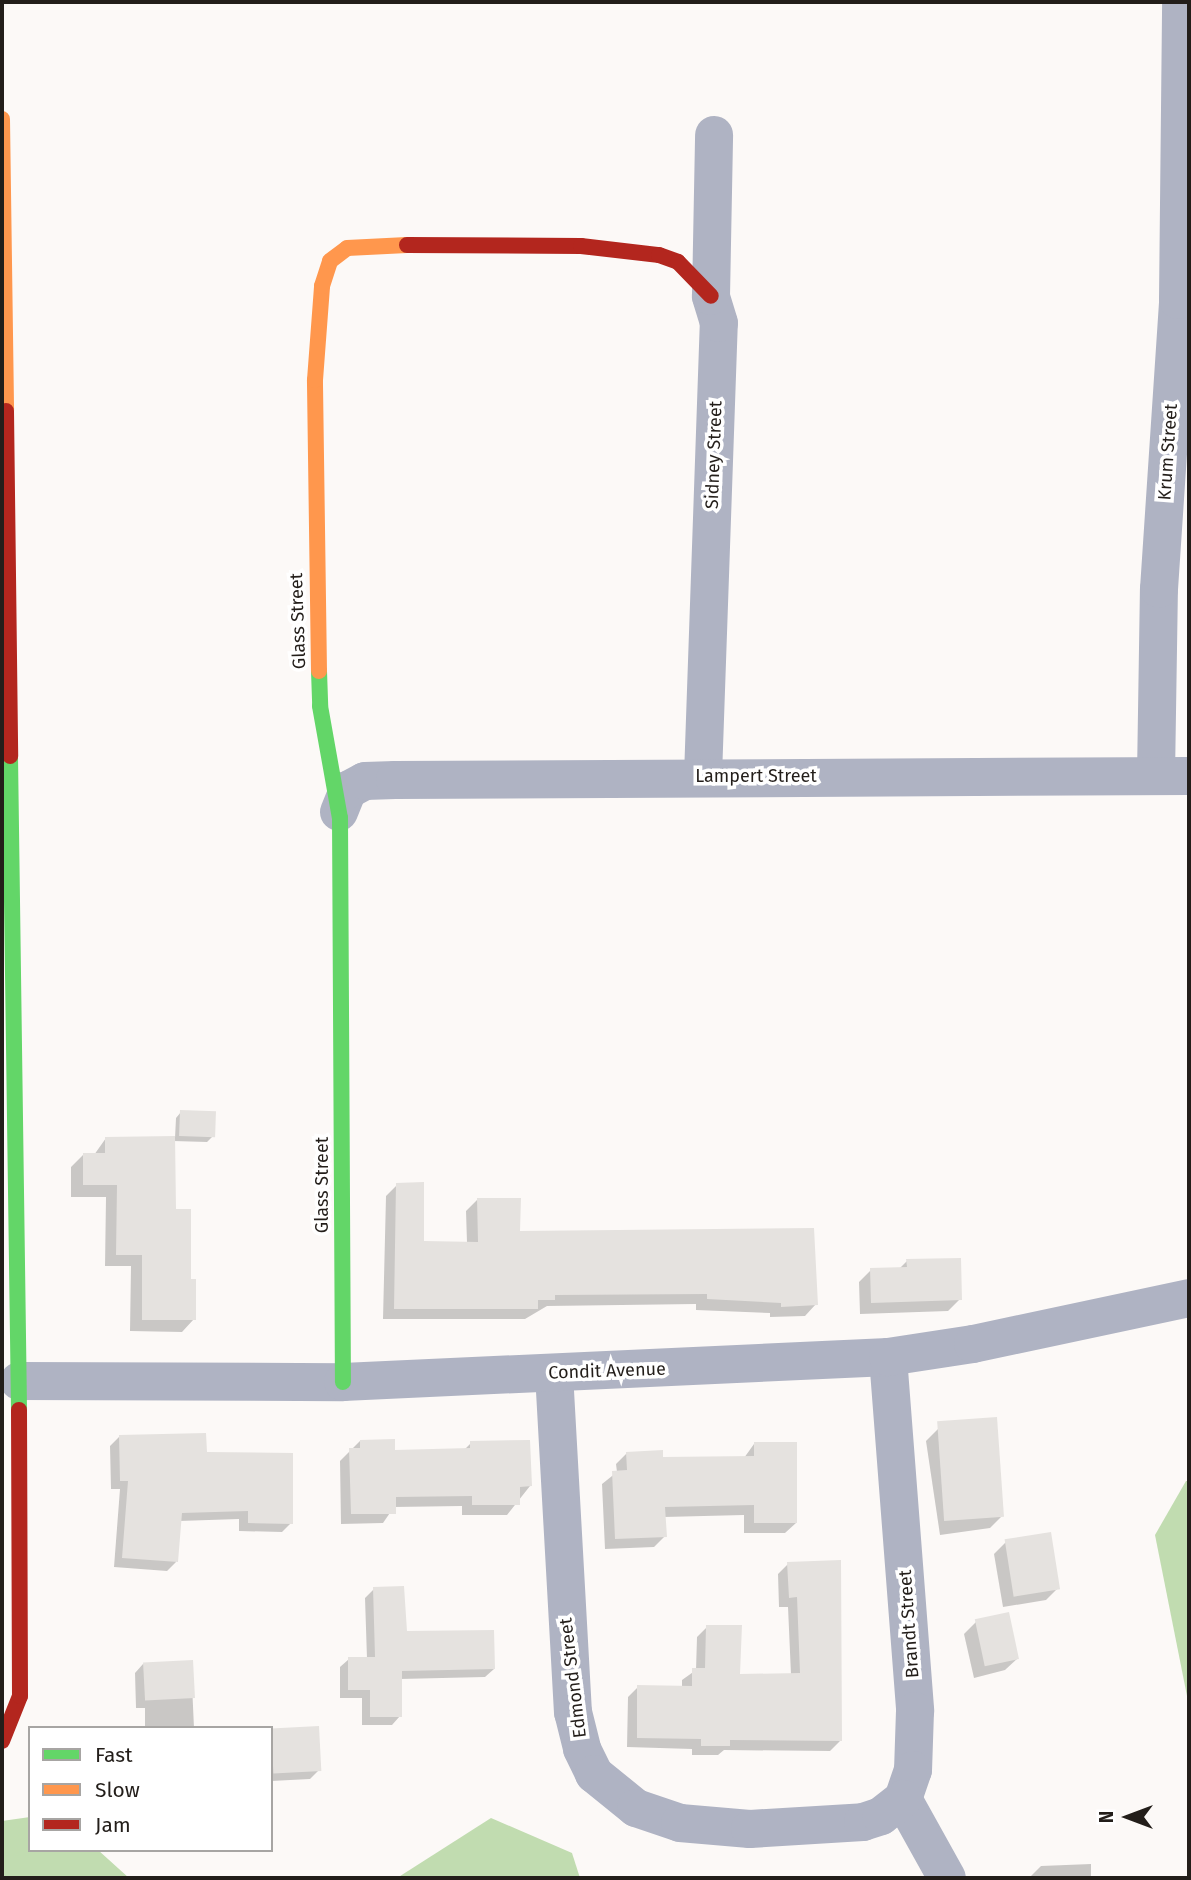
<!DOCTYPE html>
<html>
<head>
<meta charset="utf-8">
<style>
  body { margin:0 }
  #map { position:relative; width:1191px; height:1880px; overflow:hidden; background:#fcf9f7; font-family:"Fira Sans",sans-serif }
  div>[style] { position:absolute }
  [style*='--x'] { left:calc(var(--x)*1px); top:calc(var(--y)*1px); width:calc(var(--w)*1px); rotate:calc(var(--a)*1deg) }
  .forest>* { inset:0; background:#c1dcb0 }
  .shadow>* { inset:0; background:#0003 }
  .building>* { inset:0; background:#e5e2df; transform-origin:0 0 }
  .street>* { height:38px; margin:-19px; padding:0 19px; transform-origin:19px; border-radius:19px; background:#afb3c3 }
  .fast>* { height:16px; margin:-8px; padding:0 8px; transform-origin:8px; border-radius:8px; background:#63d668 }
  .slow>* { height:16px; margin:-8px; padding:0 8px; transform-origin:8px; border-radius:8px; background:#ff974d }
  .jam>* { height:16px; margin:-8px; padding:0 8px; transform-origin:8px; border-radius:8px; background:#b3261e }
  span { translate:-50% -50%; white-space:nowrap; text-align:center; line-height:1.15; -webkit-text-stroke:7px #fff; paint-order:stroke }
  .street-label { font-size:18px; color:#231e1a }
  .frame { position:absolute; inset:0; border:4px solid #231e1a; pointer-events:none }
  .legend { position:absolute; left:28px; top:1726px; width:245px; height:126px; box-sizing:border-box; background:#fff; border:2px solid #a7a5a3; margin:0; padding:9px 12px; list-style:none; font-size:21px; color:#231e1a }
  .legend li { display:flex; align-items:center; gap:14px; height:35px }
  .legend b { width:35px; border:2px solid #a7a5a3 }
  .north { position:absolute; left:1093px; top:1782px; width:70px; height:70px; -webkit-text-stroke:5px #fff; paint-order:stroke; rotate:270deg; font-size:19px; font-weight:700; line-height:28px; text-align:center; color:#231e1a }
  .north::after { content:''; display:block; margin:auto; width:24px; height:32px; background:#231e1a; clip-path:polygon(50% 0,100% 100%,50% 72%,0 100%) }
</style>
</head>
<body>
<div id="map">
  <div class="forest">
    <div style="clip-path:polygon(1186px 1481px,1189px 1481px,1189px 1706px,1155px 1535px)"></div>
    <div style="clip-path:polygon(30px 1817px,30px 1850px,98px 1850px,129px 1878px,2px 1878px,2px 1821px)"></div>
    <div style="clip-path:polygon(491px 1818px,572px 1853px,580px 1878px,397px 1878px)"></div>
  </div>
  <div class="shadow">
    <div style="clip-path:polygon(181px 1112px,213px 1136px,207px 1142px,173px 1141px,174px 1211px,194px 1319px,182px 1332px,130px 1331px,131px 1266px,105px 1266px,106px 1197px,71px 1197px,71px 1167px,83px 1155px,94px 1155px,106px 1138px,175px 1138px,176px 1118px)"></div>
    <div style="clip-path:polygon(397px 1185px,423px 1243px,467px 1243px,466px 1211px,477px 1200px,518px 1233px,816px 1304px,805px 1316px,770px 1317px,770px 1313px,696px 1310px,696px 1304px,547px 1306px,525px 1319px,383px 1319px,386px 1196px)"></div>
    <div style="clip-path:polygon(907px 1261px,960px 1299px,948px 1311px,860px 1314px,859px 1282px,871px 1270px,899px 1269px)"></div>
    <div style="clip-path:polygon(938px 1429px,1002px 1516px,990px 1528px,940px 1535px,926px 1441px)"></div>
    <div style="clip-path:polygon(119px 1437px,205px 1454px,291px 1523px,282px 1532px,239px 1531px,239px 1519px,179px 1521px,176px 1562px,167px 1571px,114px 1567px,120px 1489px,111px 1489px,110px 1446px)"></div>
    <div style="clip-path:polygon(360px 1441px,393px 1452px,464px 1450px,471px 1443px,530px 1486px,507px 1515px,462px 1515px,462px 1506px,394px 1507px,383px 1523px,341px 1524px,340px 1461px)"></div>
    <div style="clip-path:polygon(754px 1444px,796px 1523px,785px 1533px,744px 1533px,744px 1515px,664px 1517px,665px 1536px,654px 1547px,605px 1549px,602px 1484px,617px 1472px,616px 1464px,627px 1453px,661px 1459px,744px 1458px)"></div>
    <div style="clip-path:polygon(1006px 1542px,1058px 1588px,1046px 1600px,1003px 1607px,994px 1554px)"></div>
    <div style="clip-path:polygon(788px 1564px,840px 1741px,830px 1751px,724px 1750px,718px 1755px,692px 1755px,692px 1749px,627px 1747px,628px 1697px,638px 1687px,682px 1687px,682px 1680px,696px 1670px,697px 1637px,707px 1627px,739px 1676px,791px 1675px,788px 1607px,779px 1607px,778px 1574px)"></div>
    <div style="clip-path:polygon(374px 1589px,405px 1633px,494px 1669px,485px 1677px,400px 1679px,400px 1716px,392px 1725px,362px 1725px,362px 1698px,340px 1698px,340px 1667px,349px 1659px,367px 1659px,365px 1598px)"></div>
    <div style="clip-path:polygon(976px 1622px,1018px 1658px,1005px 1670px,974px 1678px,964px 1634px)"></div>
    <div style="clip-path:polygon(191px 1662px,194px 1728px,145px 1728px,145px 1708px,136px 1708px,135px 1673px,143px 1664px)"></div>
    <div style="clip-path:polygon(271px 1730px,319px 1770px,310px 1779px,271px 1781px)"></div>
    <div style="clip-path:polygon(1091px 1864px,1091px 1878px,1029px 1878px,1041px 1866px)"></div>
  </div>
  <div class="building">
    <div style="left:180px;top:1110px;width:36px;height:26px;rotate:2deg"></div>
    <div style="clip-path:polygon(175px 1136px,176px 1209px,191px 1209px,191px 1279px,196px 1279px,196px 1320px,142px 1320px,142px 1255px,116px 1255px,117px 1185px,83px 1185px,83px 1153px,105px 1153px,105px 1137px)"></div>
    <div style="clip-path:polygon(424px 1182px,424px 1241px,478px 1242px,477px 1198px,521px 1198px,520px 1231px,814px 1228px,818px 1305px,781px 1307px,781px 1303px,707px 1299px,707px 1294px,555px 1295px,555px 1300px,538px 1300px,538px 1309px,394px 1309px,396px 1183px)"></div>
    <div style="clip-path:polygon(961px 1258px,962px 1300px,871px 1303px,870px 1268px,907px 1267px,906px 1259px)"></div>
    <div style="left:997px;top:1417px;width:100px;height:60px;rotate:86deg"></div>
    <div style="clip-path:polygon(206px 1433px,207px 1452px,293px 1453px,293px 1524px,248px 1523px,248px 1511px,182px 1513px,178px 1562px,122px 1558px,128px 1481px,120px 1481px,119px 1435px)"></div>
    <div style="clip-path:polygon(395px 1439px,395px 1450px,470px 1448px,470px 1441px,530px 1440px,532px 1486px,520px 1487px,520px 1505px,472px 1505px,472px 1496px,396px 1497px,396px 1514px,351px 1514px,349px 1448px,360px 1448px,360px 1440px)"></div>
    <div style="clip-path:polygon(754px 1442px,797px 1442px,797px 1523px,754px 1523px,754px 1505px,665px 1507px,667px 1537px,615px 1539px,612px 1471px,627px 1470px,626px 1452px,663px 1450px,663px 1457px,754px 1456px)"></div>
    <div style="left:1051px;top:1532px;width:58px;height:47px;rotate:81deg"></div>
    <div style="clip-path:polygon(841px 1560px,842px 1741px,730px 1740px,730px 1746px,701px 1746px,701px 1739px,637px 1738px,637px 1685px,692px 1686px,692px 1668px,705px 1668px,706px 1625px,742px 1625px,740px 1674px,800px 1673px,797px 1597px,789px 1598px,787px 1562px)"></div>
    <div style="clip-path:polygon(404px 1586px,407px 1631px,494px 1630px,495px 1669px,402px 1671px,402px 1717px,370px 1717px,370px 1690px,348px 1690px,348px 1657px,375px 1657px,373px 1587px)"></div>
    <div style="left:1009px;top:1612px;width:48px;height:35px;rotate:78deg"></div>
    <div style="left:193px;top:1660px;width:38px;height:50px;rotate:87deg"></div>
    <div style="left:319px;top:1726px;width:45px;height:48px;rotate:87deg"></div>
  </div>
  <div class="street">
    <div style="--x:703;--y:776;--w:453;--a:-88"></div>
    <div style="--x:719;--y:323;--w:28;--a:-107"></div>
    <div style="--x:711;--y:296;--w:161;--a:-88.9"></div>
    <div style="--x:1156;--y:776;--w:187;--a:-89.1"></div>
    <div style="--x:1159;--y:589;--w:290;--a:-86.2"></div>
    <div style="--x:1178;--y:300;--w:298;--a:-89.4"></div>
    <div style="--x:339;--y:812;--w:24;--a:-68"></div>
    <div style="--x:348;--y:790;--w:19;--a:-28"></div>
    <div style="--x:365;--y:781;--w:30;--a:-2"></div>
    <div style="--x:395;--y:780;--w:794;--a:-0.29"></div>
    <div style="--x:888;--y:1357;--w:355;--a:85.6"></div>
    <div style="--x:915;--y:1711;--w:59;--a:91.9"></div>
    <div style="--x:913;--y:1770;--w:31;--a:109"></div>
    <div style="--x:903;--y:1799;--w:90;--a:60.9"></div>
    <div style="--x:554;--y:1373;--w:340;--a:86.8"></div>
    <div style="--x:573;--y:1712;--w:38;--a:76"></div>
    <div style="--x:582;--y:1749;--w:28;--a:64"></div>
    <div style="--x:594;--y:1774;--w:54;--a:39"></div>
    <div style="--x:636;--y:1808;--w:46;--a:18.8"></div>
    <div style="--x:680;--y:1823;--w:70;--a:4.9"></div>
    <div style="--x:750;--y:1829;--w:113;--a:-3.5"></div>
    <div style="--x:863;--y:1822;--w:19;--a:-18"></div>
    <div style="--x:881;--y:1816;--w:28;--a:-38"></div>
    <div style="--x:19;--y:1381;--w:324;--a:0.2"></div>
    <div style="--x:343;--y:1382;--w:546;--a:-2.63"></div>
    <div style="--x:888;--y:1357;--w:86;--a:-8.7"></div>
    <div style="--x:973;--y:1344;--w:221;--a:-12"></div>
  </div>
  <div class="fast">
    <div style="--x:319;--y:671;--w:35;--a:88"></div>
    <div style="--x:320;--y:706;--w:114;--a:79.9"></div>
    <div style="--x:340;--y:818;--w:564;--a:89.7"></div>
    <div style="--x:10;--y:756;--w:654;--a:89.21"></div>
  </div>
  <div class="slow">
    <div style="--x:2;--y:119;--w:292;--a:89.2"></div>
    <div style="--x:319;--y:671;--w:291;--a:-90.8"></div>
    <div style="--x:315;--y:380;--w:94;--a:-85.7"></div>
    <div style="--x:322;--y:286;--w:26;--a:-72"></div>
    <div style="--x:330;--y:261;--w:21;--a:-37"></div>
    <div style="--x:347;--y:248;--w:60;--a:-2.9"></div>
  </div>
  <div class="jam">
    <div style="--x:407;--y:245;--w:174;--a:0.3"></div>
    <div style="--x:581;--y:246;--w:79;--a:6.6"></div>
    <div style="--x:659;--y:255;--w:20;--a:20"></div>
    <div style="--x:678;--y:262;--w:47;--a:45.9"></div>
    <div style="--x:6;--y:411;--w:345;--a:89.3"></div>
    <div style="--x:2;--y:1741;--w:48;--a:-68.2"></div>
    <div style="--x:20;--y:1696;--w:286;--a:-90.2"></div>
  </div>
  <div class="street-label">
    <span style="left:1168px;top:452px;rotate:-86deg">Krum Street</span>
    <span style="left:714px;top:455px;rotate:-88deg">Sidney Street</span>
    <span style="left:298px;top:621px;rotate:-92deg">Glass Street</span>
    <span style="left:756px;top:776px">Lampert Street</span>
    <span style="left:322px;top:1185px;rotate:-90deg">Glass Street</span>
    <span style="left:607px;top:1371px;rotate:-2deg">Condit Avenue</span>
    <span style="left:909px;top:1624px;rotate:-94deg">Brandt Street</span>
    <span style="left:573px;top:1678px;rotate:-97deg">Edmond Street</span>
  </div>
  <div class="frame"></div>
  <ul class="legend">
  <li><b style="height:9px;background:#63d668"></b>Fast</li>
  <li><b style="height:9px;background:#ff974d"></b>Slow</li>
  <li><b style="height:9px;background:#b3261e"></b>Jam</li>
  </ul>
  <div class="north">N</div>
</div>
</body>
</html>
